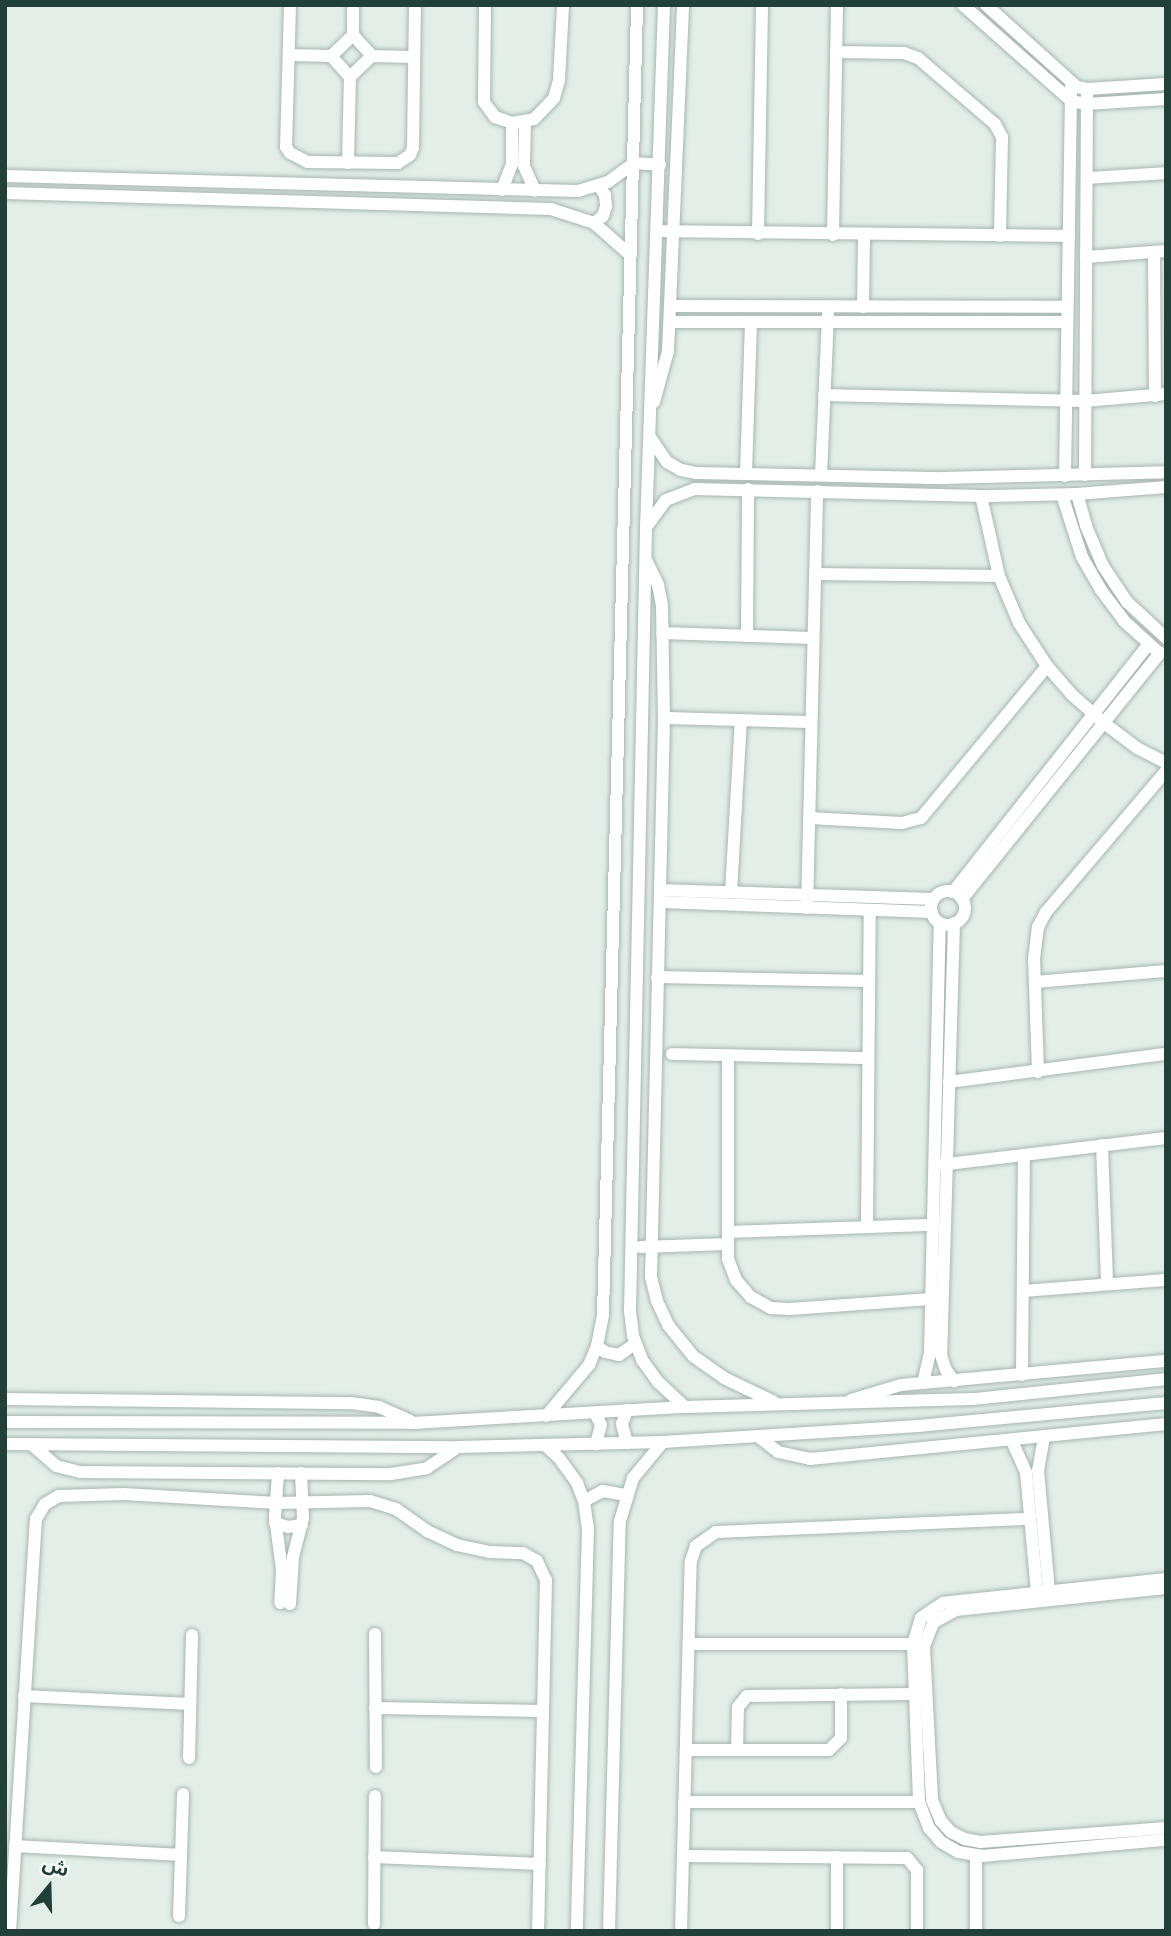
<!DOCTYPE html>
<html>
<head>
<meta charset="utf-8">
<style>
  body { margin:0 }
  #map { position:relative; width:1171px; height:1936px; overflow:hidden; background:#e3eee9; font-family:"DM Sans","Noto Sans Arabic",sans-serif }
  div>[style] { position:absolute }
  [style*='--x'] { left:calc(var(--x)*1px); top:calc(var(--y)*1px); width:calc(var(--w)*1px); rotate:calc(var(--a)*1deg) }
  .roads { filter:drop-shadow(0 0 2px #a5b6b0) drop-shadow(0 0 2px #a5b6b0) }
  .minor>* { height:12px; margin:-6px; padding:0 6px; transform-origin:6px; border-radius:6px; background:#fff }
  .minor>.ring { margin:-6px; padding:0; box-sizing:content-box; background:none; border:12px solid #fff; border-radius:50% }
  span { translate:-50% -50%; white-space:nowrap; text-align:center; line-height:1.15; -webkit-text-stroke:5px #f4faf7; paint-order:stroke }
  .frame { position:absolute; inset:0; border:7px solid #214037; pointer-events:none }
  .north { position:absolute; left:14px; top:1852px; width:70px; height:70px; -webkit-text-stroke:5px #f4faf7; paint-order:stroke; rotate:19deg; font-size:19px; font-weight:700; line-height:28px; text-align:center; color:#214037 }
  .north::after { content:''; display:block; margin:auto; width:24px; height:32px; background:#214037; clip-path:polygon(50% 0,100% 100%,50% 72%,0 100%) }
</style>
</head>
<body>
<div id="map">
  <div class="roads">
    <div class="minor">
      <div style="--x:290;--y:5;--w:142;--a:91.6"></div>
      <div style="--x:286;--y:147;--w:7;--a:56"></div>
      <div style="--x:290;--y:153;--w:20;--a:27"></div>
      <div style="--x:308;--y:162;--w:90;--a:0.6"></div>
      <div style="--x:398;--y:163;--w:14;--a:-34"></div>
      <div style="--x:410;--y:155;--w:8;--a:-67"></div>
      <div style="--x:413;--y:148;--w:143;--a:-89.2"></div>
      <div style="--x:485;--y:5;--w:97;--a:90.6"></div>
      <div style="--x:484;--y:102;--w:19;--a:54"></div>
      <div style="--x:495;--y:117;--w:18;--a:19"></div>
      <div style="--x:512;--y:123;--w:22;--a:-10"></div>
      <div style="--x:534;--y:119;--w:29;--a:-46"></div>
      <div style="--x:554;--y:98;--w:19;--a:-74"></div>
      <div style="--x:559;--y:80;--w:75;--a:-86.9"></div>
      <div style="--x:664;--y:5;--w:524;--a:91.97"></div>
      <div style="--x:646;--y:529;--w:782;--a:91.17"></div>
      <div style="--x:630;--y:1311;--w:25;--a:83"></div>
      <div style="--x:633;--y:1336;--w:26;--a:69"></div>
      <div style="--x:642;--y:1360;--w:27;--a:54"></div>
      <div style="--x:658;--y:1382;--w:37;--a:43"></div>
      <div style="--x:963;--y:5;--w:144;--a:41.6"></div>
      <div style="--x:1071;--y:101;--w:16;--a:11"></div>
      <div style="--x:1087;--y:104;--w:79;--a:-3.6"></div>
      <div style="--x:986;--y:5;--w:122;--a:42"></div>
      <div style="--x:1077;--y:87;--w:10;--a:11"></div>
      <div style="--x:1087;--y:89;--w:79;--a:-3.6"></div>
      <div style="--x:353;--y:35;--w:30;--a:136"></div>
      <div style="--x:331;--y:56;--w:28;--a:48"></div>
      <div style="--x:350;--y:77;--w:30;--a:-44"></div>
      <div style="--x:372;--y:56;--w:28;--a:-132"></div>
      <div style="--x:353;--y:35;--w:30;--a:-90"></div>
      <div style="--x:836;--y:52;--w:68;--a:0.8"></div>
      <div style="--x:904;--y:53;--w:15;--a:20"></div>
      <div style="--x:918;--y:58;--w:101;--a:40.6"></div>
      <div style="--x:995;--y:124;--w:15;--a:62"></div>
      <div style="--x:1002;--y:137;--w:99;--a:91.2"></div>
      <div style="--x:289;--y:55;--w:42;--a:1.4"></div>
      <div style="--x:372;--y:56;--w:42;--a:1.4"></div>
      <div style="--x:525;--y:122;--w:44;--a:91.3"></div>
      <div style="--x:524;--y:166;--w:27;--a:66"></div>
      <div style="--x:348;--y:163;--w:86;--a:-88.7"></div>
      <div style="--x:5;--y:176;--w:573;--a:1.5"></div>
      <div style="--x:578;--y:191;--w:31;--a:-17"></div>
      <div style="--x:608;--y:182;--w:32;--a:-36"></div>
      <div style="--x:634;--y:163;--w:26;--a:4"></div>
      <div style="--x:1087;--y:178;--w:79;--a:-3.6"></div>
      <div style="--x:502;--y:190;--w:28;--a:-69"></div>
      <div style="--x:512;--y:164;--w:41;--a:-90"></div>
      <div style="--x:5;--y:193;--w:546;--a:1.68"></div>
      <div style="--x:551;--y:209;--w:45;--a:18"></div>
      <div style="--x:594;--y:223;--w:45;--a:41.4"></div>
      <div style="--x:594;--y:223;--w:11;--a:-38"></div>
      <div style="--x:603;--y:216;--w:10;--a:-73"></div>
      <div style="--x:606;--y:206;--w:11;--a:-95"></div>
      <div style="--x:605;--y:195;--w:11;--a:-124"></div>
      <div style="--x:658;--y:231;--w:411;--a:0.7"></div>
      <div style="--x:758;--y:234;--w:229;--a:-89"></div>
      <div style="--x:833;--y:235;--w:230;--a:-89"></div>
      <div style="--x:1154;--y:252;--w:144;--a:89.6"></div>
      <div style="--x:1086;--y:257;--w:80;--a:-4.3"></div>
      <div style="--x:670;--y:306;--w:397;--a:0.1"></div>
      <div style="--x:863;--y:307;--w:72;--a:-89.2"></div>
      <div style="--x:670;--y:322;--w:397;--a:0"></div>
      <div style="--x:824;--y:395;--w:261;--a:1.3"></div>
      <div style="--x:1085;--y:401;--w:81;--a:-4.9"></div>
      <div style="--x:654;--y:402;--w:53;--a:-74.6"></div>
      <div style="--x:668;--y:351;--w:346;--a:-87.5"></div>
      <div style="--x:650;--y:437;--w:30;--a:56"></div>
      <div style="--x:667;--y:462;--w:16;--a:30"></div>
      <div style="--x:681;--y:470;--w:16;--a:11"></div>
      <div style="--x:697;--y:473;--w:246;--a:1.2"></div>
      <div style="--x:943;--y:478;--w:223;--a:-1.5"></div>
      <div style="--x:746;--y:473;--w:151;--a:-88.1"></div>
      <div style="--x:821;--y:475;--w:161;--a:-87.5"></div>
      <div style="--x:1085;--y:475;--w:386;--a:-89.7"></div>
      <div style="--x:1065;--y:476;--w:392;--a:-89.1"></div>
      <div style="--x:1077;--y:494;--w:33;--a:74"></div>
      <div style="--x:1086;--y:526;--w:43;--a:67"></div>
      <div style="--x:1103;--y:566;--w:43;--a:56.3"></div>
      <div style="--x:1127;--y:602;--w:53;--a:42.7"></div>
      <div style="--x:1062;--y:495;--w:65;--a:72.1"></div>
      <div style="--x:1082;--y:557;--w:38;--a:60"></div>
      <div style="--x:1101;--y:590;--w:39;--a:53"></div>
      <div style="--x:1124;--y:621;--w:43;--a:42.2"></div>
      <div style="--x:981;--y:496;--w:82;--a:77.3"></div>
      <div style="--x:999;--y:576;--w:51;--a:66.9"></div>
      <div style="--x:1019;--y:623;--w:51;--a:56.9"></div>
      <div style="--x:1047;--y:666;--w:37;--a:49"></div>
      <div style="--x:1071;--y:694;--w:44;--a:41.3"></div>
      <div style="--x:1104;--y:723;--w:41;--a:37.1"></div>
      <div style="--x:1137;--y:748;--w:33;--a:27"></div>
      <div style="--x:647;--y:526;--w:32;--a:-54"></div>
      <div style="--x:666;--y:500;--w:30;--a:-21"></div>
      <div style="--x:694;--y:489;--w:297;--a:1.4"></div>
      <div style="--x:991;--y:496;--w:86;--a:-1.3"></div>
      <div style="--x:1077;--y:494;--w:89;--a:-4.5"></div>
      <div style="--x:646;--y:560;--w:28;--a:64"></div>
      <div style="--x:658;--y:585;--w:20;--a:79"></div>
      <div style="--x:662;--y:605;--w:113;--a:89"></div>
      <div style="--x:664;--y:718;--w:559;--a:91.33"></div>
      <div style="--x:651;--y:1277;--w:25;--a:76"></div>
      <div style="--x:657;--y:1301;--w:26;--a:65"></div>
      <div style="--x:668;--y:1325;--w:40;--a:51"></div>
      <div style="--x:693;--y:1356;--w:38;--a:35"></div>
      <div style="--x:724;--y:1378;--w:55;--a:25.6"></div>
      <div style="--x:815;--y:574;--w:184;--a:0.6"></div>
      <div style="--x:662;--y:633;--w:151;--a:1.9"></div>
      <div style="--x:747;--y:636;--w:147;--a:-89.6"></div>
      <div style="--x:664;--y:718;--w:147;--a:1.6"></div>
      <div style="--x:809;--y:818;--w:93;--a:3.1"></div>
      <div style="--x:902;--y:823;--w:20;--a:-15"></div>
      <div style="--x:921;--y:818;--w:197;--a:-50.3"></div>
      <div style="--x:660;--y:890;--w:273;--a:1.9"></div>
      <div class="ring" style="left:931px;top:891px;width:22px;height:22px"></div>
      <div style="--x:731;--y:892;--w:172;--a:-86.7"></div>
      <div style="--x:953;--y:892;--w:316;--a:-51.7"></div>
      <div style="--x:962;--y:899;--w:316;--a:-51.2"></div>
      <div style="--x:660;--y:902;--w:272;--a:2.1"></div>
      <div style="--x:807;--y:908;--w:417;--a:-88.6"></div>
      <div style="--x:954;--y:923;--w:432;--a:91.7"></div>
      <div style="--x:941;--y:1355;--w:16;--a:72"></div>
      <div style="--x:946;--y:1370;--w:14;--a:54"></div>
      <div style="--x:657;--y:977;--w:211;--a:1.1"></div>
      <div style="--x:1035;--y:982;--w:131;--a:-4.8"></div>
      <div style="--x:672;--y:1054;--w:196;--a:1.2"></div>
      <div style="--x:728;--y:1055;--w:204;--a:90"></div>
      <div style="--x:728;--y:1259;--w:22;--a:69"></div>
      <div style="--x:736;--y:1280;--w:23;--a:49"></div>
      <div style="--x:751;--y:1297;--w:23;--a:29"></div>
      <div style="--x:771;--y:1308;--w:18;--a:3"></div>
      <div style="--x:789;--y:1309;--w:143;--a:-4"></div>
      <div style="--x:1038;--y:1072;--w:113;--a:-92"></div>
      <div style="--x:1034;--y:959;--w:32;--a:-83"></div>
      <div style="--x:1038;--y:927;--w:17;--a:-62"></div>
      <div style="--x:1046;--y:912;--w:185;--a:-49.6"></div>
      <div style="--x:949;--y:1082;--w:219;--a:-7.4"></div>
      <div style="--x:1102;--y:1145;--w:139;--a:87.9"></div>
      <div style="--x:939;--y:1165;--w:229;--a:-6.8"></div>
      <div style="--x:867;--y:1227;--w:317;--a:-89.5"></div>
      <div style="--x:728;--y:1232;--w:205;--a:-2"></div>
      <div style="--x:641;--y:1247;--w:87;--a:-2"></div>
      <div style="--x:1023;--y:1291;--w:143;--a:-4.4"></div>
      <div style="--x:597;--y:1346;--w:10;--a:37"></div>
      <div style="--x:605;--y:1352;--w:14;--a:12"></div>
      <div style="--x:619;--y:1355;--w:19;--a:-35"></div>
      <div style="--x:1022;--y:1375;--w:220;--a:-89.5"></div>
      <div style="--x:923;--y:1383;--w:31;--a:-77"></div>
      <div style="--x:930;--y:1353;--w:430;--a:-88.7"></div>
      <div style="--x:5;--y:1399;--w:346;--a:0.7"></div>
      <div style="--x:351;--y:1403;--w:28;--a:8"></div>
      <div style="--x:379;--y:1407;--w:34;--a:24"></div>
      <div style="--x:851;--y:1400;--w:52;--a:-16.7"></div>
      <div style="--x:901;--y:1385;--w:266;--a:-5.2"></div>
      <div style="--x:595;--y:1413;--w:13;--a:63"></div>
      <div style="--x:601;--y:1425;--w:20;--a:105"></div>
      <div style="--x:546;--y:1416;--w:67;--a:-49.9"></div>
      <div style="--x:589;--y:1365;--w:21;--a:-67"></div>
      <div style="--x:597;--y:1346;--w:32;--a:-79"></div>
      <div style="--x:603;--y:1315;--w:1310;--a:-88.51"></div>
      <div style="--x:5;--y:1422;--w:408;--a:0.1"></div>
      <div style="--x:413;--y:1423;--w:272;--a:-3.4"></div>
      <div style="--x:685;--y:1407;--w:289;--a:-1.6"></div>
      <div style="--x:974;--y:1399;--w:193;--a:-5.9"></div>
      <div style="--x:759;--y:1437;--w:24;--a:38"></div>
      <div style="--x:778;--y:1452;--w:33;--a:12"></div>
      <div style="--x:810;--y:1459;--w:358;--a:-5.6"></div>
      <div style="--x:1044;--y:1437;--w:34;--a:100"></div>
      <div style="--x:1038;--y:1470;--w:122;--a:84.8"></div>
      <div style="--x:1012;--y:1441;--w:34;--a:66"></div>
      <div style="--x:1026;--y:1472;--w:121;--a:84.8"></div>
      <div style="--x:627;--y:1443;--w:20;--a:-105"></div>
      <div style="--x:622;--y:1424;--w:15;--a:-70"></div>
      <div style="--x:5;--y:1444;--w:453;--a:0.4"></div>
      <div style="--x:458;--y:1447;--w:205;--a:-1.4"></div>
      <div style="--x:663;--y:1442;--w:256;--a:-3.6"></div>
      <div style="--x:918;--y:1426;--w:249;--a:-5.3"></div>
      <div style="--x:31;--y:1444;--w:33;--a:41"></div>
      <div style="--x:56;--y:1466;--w:25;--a:14"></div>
      <div style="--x:80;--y:1472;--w:311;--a:0.4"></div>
      <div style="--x:391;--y:1474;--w:36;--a:-9"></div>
      <div style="--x:427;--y:1468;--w:37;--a:-34"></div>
      <div style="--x:545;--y:1445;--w:19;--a:43"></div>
      <div style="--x:559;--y:1458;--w:31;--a:54"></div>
      <div style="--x:577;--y:1483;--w:19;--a:69"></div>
      <div style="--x:584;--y:1501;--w:27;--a:82"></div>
      <div style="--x:588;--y:1528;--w:403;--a:91.6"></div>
      <div style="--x:278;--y:1473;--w:44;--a:93.9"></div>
      <div style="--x:275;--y:1517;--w:53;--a:82.5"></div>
      <div style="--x:282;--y:1570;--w:33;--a:93"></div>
      <div style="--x:584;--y:1501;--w:21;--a:-28"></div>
      <div style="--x:603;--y:1491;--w:22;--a:10"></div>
      <div style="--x:275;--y:1523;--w:14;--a:17"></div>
      <div style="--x:288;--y:1527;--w:14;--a:-8"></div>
      <div style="--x:1166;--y:1579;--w:224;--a:173.9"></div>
      <div style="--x:943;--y:1603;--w:27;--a:146"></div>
      <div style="--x:921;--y:1618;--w:27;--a:107"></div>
      <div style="--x:913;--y:1644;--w:158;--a:87.8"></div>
      <div style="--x:919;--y:1802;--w:28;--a:69"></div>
      <div style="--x:929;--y:1828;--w:18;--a:49"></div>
      <div style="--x:941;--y:1842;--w:20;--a:30"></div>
      <div style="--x:958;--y:1852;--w:24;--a:9"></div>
      <div style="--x:982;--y:1856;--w:185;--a:-5"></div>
      <div style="--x:1166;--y:1588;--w:211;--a:174"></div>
      <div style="--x:956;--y:1610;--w:26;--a:151"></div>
      <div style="--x:933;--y:1623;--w:26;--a:111"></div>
      <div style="--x:924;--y:1647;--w:153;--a:87"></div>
      <div style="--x:932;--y:1800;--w:23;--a:67"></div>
      <div style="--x:941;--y:1821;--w:15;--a:48"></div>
      <div style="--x:951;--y:1832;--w:16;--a:27"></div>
      <div style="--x:965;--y:1839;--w:15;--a:11"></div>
      <div style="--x:980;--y:1842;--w:187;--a:-4.3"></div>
      <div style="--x:290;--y:1604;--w:47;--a:-86.3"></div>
      <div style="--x:293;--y:1557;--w:40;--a:-75.6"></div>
      <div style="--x:303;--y:1518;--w:45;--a:-92.5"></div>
      <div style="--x:375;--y:1634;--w:133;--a:89.6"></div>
      <div style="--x:689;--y:1644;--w:224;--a:0"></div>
      <div style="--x:24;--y:1696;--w:166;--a:2.8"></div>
      <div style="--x:375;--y:1708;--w:168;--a:1"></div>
      <div style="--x:686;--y:1750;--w:143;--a:0"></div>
      <div style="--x:829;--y:1750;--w:17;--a:-45"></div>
      <div style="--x:841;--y:1738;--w:44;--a:-90"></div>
      <div style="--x:737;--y:1750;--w:43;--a:-88.7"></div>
      <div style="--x:738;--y:1707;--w:14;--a:-51"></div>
      <div style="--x:747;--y:1696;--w:167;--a:-0.7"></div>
      <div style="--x:189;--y:1758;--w:123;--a:-88.6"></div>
      <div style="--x:684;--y:1802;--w:235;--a:0"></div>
      <div style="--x:15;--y:1846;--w:166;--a:3.1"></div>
      <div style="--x:683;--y:1856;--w:224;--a:0.5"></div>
      <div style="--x:907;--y:1858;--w:16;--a:50"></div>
      <div style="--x:917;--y:1870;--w:61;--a:90"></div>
      <div style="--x:374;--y:1857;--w:166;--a:2.4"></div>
      <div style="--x:179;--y:1916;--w:122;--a:-88.1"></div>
      <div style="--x:374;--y:1924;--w:128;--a:-89.6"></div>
      <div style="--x:10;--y:1931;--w:413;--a:-86.4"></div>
      <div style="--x:36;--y:1519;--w:17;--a:-59"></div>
      <div style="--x:45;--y:1504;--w:16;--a:-30"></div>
      <div style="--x:59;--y:1496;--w:65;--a:-1.8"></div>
      <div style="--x:124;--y:1494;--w:153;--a:3.4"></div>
      <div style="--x:277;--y:1503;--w:93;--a:-1.2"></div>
      <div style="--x:370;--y:1501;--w:27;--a:17"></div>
      <div style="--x:396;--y:1509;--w:38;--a:35"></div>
      <div style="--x:427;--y:1531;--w:33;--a:25"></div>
      <div style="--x:457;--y:1545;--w:34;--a:12"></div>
      <div style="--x:490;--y:1552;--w:33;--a:2"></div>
      <div style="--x:523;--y:1553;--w:16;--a:30"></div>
      <div style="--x:537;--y:1561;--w:21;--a:65"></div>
      <div style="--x:546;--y:1580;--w:351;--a:91.3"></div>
      <div style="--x:609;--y:1931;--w:410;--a:-88.5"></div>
      <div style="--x:620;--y:1521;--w:45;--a:-73.2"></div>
      <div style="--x:633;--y:1478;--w:47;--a:-50.2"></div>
      <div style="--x:681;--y:1931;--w:370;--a:-88.5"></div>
      <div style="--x:691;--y:1561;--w:16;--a:-72"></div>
      <div style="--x:696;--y:1546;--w:24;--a:-35"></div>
      <div style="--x:716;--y:1532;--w:314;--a:-2.4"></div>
      <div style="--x:837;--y:1931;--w:74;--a:-90"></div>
      <div style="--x:976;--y:1931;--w:75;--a:-90"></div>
    </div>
  </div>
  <div class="frame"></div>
  <div class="north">ش</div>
</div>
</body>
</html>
